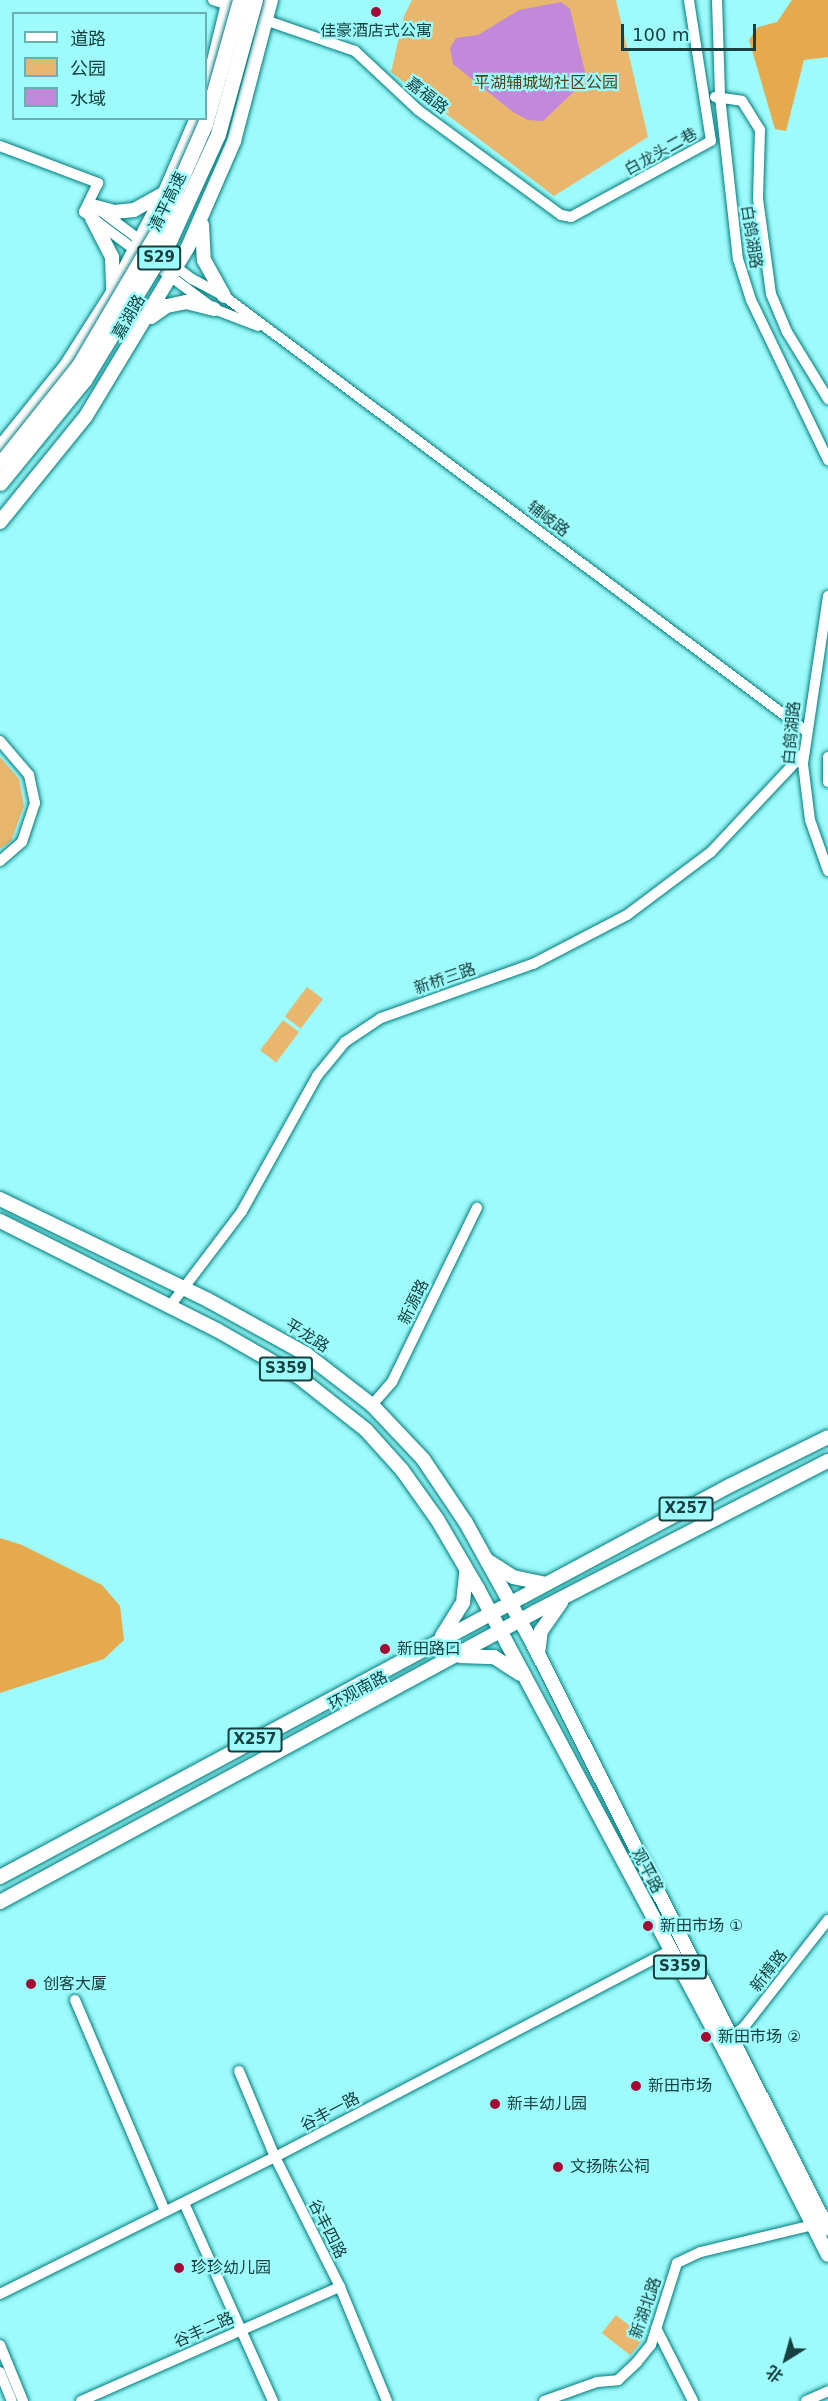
<!DOCTYPE html>
<html>
<head>
<meta charset="utf-8">
<style>
  body { margin:0 }
  #map { position:relative; width:828px; height:2401px; overflow:hidden; background:#9dfbfb; font-family:"DejaVu Sans","Noto Sans SC",sans-serif }
  div>[style] { position:absolute }
  [style*='--x'] { left:calc(var(--x)*1px); top:calc(var(--y)*1px); width:calc(var(--w)*1px); rotate:calc(var(--a)*1deg) }
  .green>* { inset:0; background:#e8b76d; transform-origin:0 0 }
  .forest>* { inset:0; background:#e5aa4e }
  .water>* { inset:0; background:#c288d9 }
  .roads { filter:drop-shadow(0 0 2px #017b7c) drop-shadow(0 0 2px #017b7c) }
  .minor>* { height:10px; margin:-5px; padding:0 5px; transform-origin:5px; border-radius:5px; background:#fff }
  .major>* { height:14px; margin:-7px; padding:0 7px; transform-origin:7px; border-radius:7px; background:#fff }
  .bridges { filter:drop-shadow(0 0 2px #017b7c) drop-shadow(0 0 2px #017b7c) }
  .highway-bridge>* { height:15px; margin:-7.5px; padding:0 7.5px; transform-origin:7.5px; border-radius:7.5px; background:#fff }
  .dots>* { width:16px; height:16px; translate:-50% -50%; box-sizing:border-box; border:3px solid #9dfbfb; border-radius:50% }
  span { translate:-50% -50%; white-space:nowrap; text-align:center; line-height:1.15; -webkit-text-stroke:4.5px #9dfbfb; paint-order:stroke }
  .shield-label span { padding:2px 4px; background:#9dfbfb; border:2px solid; border-radius:4px; -webkit-text-stroke-width:0 }
  .shield-label { font-size:15px; color:#184041; font-weight:700 }
  .poi-label { font-size:16px; color:#184041 }
  .left { translate:0 -50%; text-align:left }
  .park-label { font-size:16px; color:#584019 }
  .street-label { font-size:16px; color:#184041 }
  .legend { position:absolute; left:12px; top:12px; width:195px; height:108px; box-sizing:border-box; background:#9dfbfb; border:2px solid #68b0b1; margin:0; padding:8px 10px; list-style:none; font-size:18px; color:#184041 }
  .legend li { display:flex; align-items:center; gap:12px; height:30px }
  .legend b { width:30px; border:2px solid #68b0b1 }
  .north { position:absolute; left:756px; top:2329px; width:60px; height:60px; -webkit-text-stroke:4px #9dfbfb; paint-order:stroke; rotate:217deg; font-size:16px; font-weight:700; line-height:24px; text-align:center; color:#184041 }
  .north::after { content:''; display:block; margin:auto; width:21px; height:27px; background:#184041; clip-path:polygon(50% 0,100% 100%,50% 72%,0 100%) }
  .scale { position:absolute; left:621px; top:24px; width:135px; height:27px; box-sizing:border-box; border:3px solid #184041; border-top:0; padding-left:8px; font-size:18px; line-height:21px; white-space:nowrap; color:#184041; -webkit-text-stroke:4px #9dfbfb; paint-order:stroke }
</style>
</head>
<body>
<div id="map">
  <div class="green">
    <div style="clip-path:polygon(412px 0,616px 0,648px 137px,554px 196px,391px 72px,404px 16px)"></div>
    <div style="clip-path:polygon(0 757px,19px 779px,24px 806px,11px 841px,0 849px)"></div>
    <div style="left:307px;top:987px;width:20px;height:37px;rotate:37deg"></div>
    <div style="left:283px;top:1020px;width:20px;height:38px;rotate:37deg"></div>
    <div style="left:616px;top:2315px;width:36px;height:23px;rotate:38deg"></div>
  </div>
  <div class="forest">
    <div style="clip-path:polygon(792px 0,828px 0,828px 57px,804px 60px,786px 131px,775px 129px,749px 40px,758px 27px,777px 22px)"></div>
    <div style="clip-path:polygon(0 1538px,22px 1545px,102px 1585px,120px 1606px,124px 1640px,104px 1659px,0 1693px)"></div>
  </div>
  <div class="water">
    <div style="clip-path:polygon(561px 2px,570px 9px,585px 72px,582px 84px,543px 121px,528px 120px,513px 112px,453px 64px,450px 48px,456px 38px,478px 35px,519px 10px)"></div>
  </div>
  <div class="roads">
    <div class="minor">
      <div style="--x:213;--y:0;--w:16;--a:18"></div>
      <div style="--x:717;--y:0;--w:97;--a:88.2"></div>
      <div style="--x:720;--y:97;--w:163;--a:83.7"></div>
      <div style="--x:738;--y:259;--w:43;--a:72.4"></div>
      <div style="--x:751;--y:300;--w:178;--a:64.3"></div>
      <div style="--x:265;--y:20;--w:95;--a:19"></div>
      <div style="--x:355;--y:51;--w:86;--a:43.1"></div>
      <div style="--x:418;--y:110;--w:177;--a:36.3"></div>
      <div style="--x:561;--y:215;--w:10;--a:11"></div>
      <div style="--x:571;--y:217;--w:159;--a:-28.5"></div>
      <div style="--x:711;--y:141;--w:143;--a:-98.9"></div>
      <div style="--x:715;--y:97;--w:27;--a:8"></div>
      <div style="--x:742;--y:101;--w:34;--a:58"></div>
      <div style="--x:760;--y:130;--w:69;--a:91.7"></div>
      <div style="--x:758;--y:199;--w:96;--a:82.2"></div>
      <div style="--x:771;--y:294;--w:41;--a:67.2"></div>
      <div style="--x:787;--y:332;--w:79;--a:58.5"></div>
      <div style="--x:0;--y:146;--w:105;--a:20.7"></div>
      <div style="--x:98;--y:183;--w:32;--a:116"></div>
      <div style="--x:84;--y:212;--w:162;--a:36.7"></div>
      <div style="--x:214;--y:309;--w:47;--a:21.1"></div>
      <div style="--x:101;--y:211;--w:114;--a:36.8"></div>
      <div style="--x:192;--y:279;--w:36;--a:28"></div>
      <div style="--x:224;--y:296;--w:727;--a:36.78"></div>
      <div style="--x:828;--y:596;--w:170;--a:98.5"></div>
      <div style="--x:803;--y:764;--w:56;--a:82.9"></div>
      <div style="--x:810;--y:820;--w:54;--a:70.6"></div>
      <div style="--x:0;--y:741;--w:45;--a:49.5"></div>
      <div style="--x:29;--y:775;--w:29;--a:78"></div>
      <div style="--x:35;--y:803;--w:41;--a:108.4"></div>
      <div style="--x:22;--y:842;--w:29;--a:139"></div>
      <div style="--x:828;--y:757;--w:25;--a:90"></div>
      <div style="--x:170;--y:1306;--w:119;--a:-52.8"></div>
      <div style="--x:242;--y:1211;--w:154;--a:-60.9"></div>
      <div style="--x:317;--y:1076;--w:44;--a:-50.5"></div>
      <div style="--x:345;--y:1042;--w:43;--a:-33.7"></div>
      <div style="--x:381;--y:1018;--w:161;--a:-19.6"></div>
      <div style="--x:533;--y:964;--w:106;--a:-27.5"></div>
      <div style="--x:627;--y:915;--w:105;--a:-36.9"></div>
      <div style="--x:711;--y:852;--w:136;--a:-46.8"></div>
      <div style="--x:372;--y:1405;--w:30;--a:-49"></div>
      <div style="--x:392;--y:1382;--w:194;--a:-64"></div>
      <div style="--x:75;--y:2000;--w:229;--a:66.9"></div>
      <div style="--x:730;--y:2038;--w:18;--a:-38"></div>
      <div style="--x:744;--y:2027;--w:136;--a:-51.9"></div>
      <div style="--x:239;--y:2071;--w:93;--a:67.3"></div>
      <div style="--x:275;--y:2157;--w:145;--a:63.4"></div>
      <div style="--x:340;--y:2287;--w:123;--a:67.6"></div>
      <div style="--x:184;--y:2203;--w:217;--a:65.8"></div>
      <div style="--x:0;--y:2294;--w:307;--a:-26.5"></div>
      <div style="--x:275;--y:2157;--w:447;--a:-27.6"></div>
      <div style="--x:656;--y:2328;--w:82;--a:63.1"></div>
      <div style="--x:0;--y:2345;--w:61;--a:67.7"></div>
      <div style="--x:0;--y:2372;--w:31;--a:68"></div>
      <div style="--x:81;--y:2401;--w:283;--a:-23.8"></div>
      <div style="--x:544;--y:2401;--w:56;--a:-19.7"></div>
      <div style="--x:597;--y:2382;--w:21;--a:-5"></div>
      <div style="--x:618;--y:2380;--w:26;--a:-43"></div>
      <div style="--x:637;--y:2362;--w:22;--a:-51"></div>
      <div style="--x:651;--y:2345;--w:86;--a:-72.4"></div>
      <div style="--x:677;--y:2263;--w:26;--a:-25"></div>
      <div style="--x:701;--y:2252;--w:115;--a:-13.6"></div>
      <div style="--x:806;--y:2401;--w:24;--a:-24"></div>
    </div>
    <div class="major">
      <div style="--x:206;--y:94;--w:97;--a:-76.3"></div>
      <div style="--x:96;--y:207;--w:20;--a:15"></div>
      <div style="--x:115;--y:212;--w:19;--a:-6"></div>
      <div style="--x:134;--y:210;--w:33;--a:-29"></div>
      <div style="--x:92;--y:218;--w:44;--a:62.9"></div>
      <div style="--x:112;--y:257;--w:31;--a:88"></div>
      <div style="--x:202;--y:225;--w:35;--a:87"></div>
      <div style="--x:204;--y:260;--w:41;--a:60.9"></div>
      <div style="--x:151;--y:317;--w:19;--a:-35"></div>
      <div style="--x:167;--y:306;--w:19;--a:-12"></div>
      <div style="--x:186;--y:302;--w:29;--a:14"></div>
      <div style="--x:0;--y:448;--w:105;--a:-51.2"></div>
      <div style="--x:66;--y:366;--w:85;--a:-57.4"></div>
      <div style="--x:112;--y:294;--w:117;--a:-62.6"></div>
      <div style="--x:166;--y:190;--w:78;--a:-66.7"></div>
      <div style="--x:0;--y:522;--w:136;--a:-50.9"></div>
      <div style="--x:86;--y:416;--w:197;--a:-58.9"></div>
      <div style="--x:188;--y:247;--w:116;--a:-66.5"></div>
      <div style="--x:234;--y:141;--w:146;--a:-75.3"></div>
      <div style="--x:0;--y:1199;--w:231;--a:25.9"></div>
      <div style="--x:208;--y:1300;--w:112;--a:28.9"></div>
      <div style="--x:306;--y:1354;--w:83;--a:37.7"></div>
      <div style="--x:372;--y:1405;--w:74;--a:46.6"></div>
      <div style="--x:423;--y:1459;--w:77;--a:56.1"></div>
      <div style="--x:466;--y:1523;--w:136;--a:61"></div>
      <div style="--x:532;--y:1642;--w:657;--a:63.24"></div>
      <div style="--x:0;--y:1221;--w:243;--a:26.7"></div>
      <div style="--x:217;--y:1330;--w:95;--a:29.8"></div>
      <div style="--x:299;--y:1377;--w:85;--a:38.3"></div>
      <div style="--x:366;--y:1430;--w:54;--a:48"></div>
      <div style="--x:402;--y:1470;--w:60;--a:54.5"></div>
      <div style="--x:437;--y:1519;--w:81;--a:59.6"></div>
      <div style="--x:478;--y:1589;--w:526;--a:61.88"></div>
      <div style="--x:726;--y:2053;--w:226;--a:63.2"></div>
      <div style="--x:490;--y:1562;--w:27;--a:33"></div>
      <div style="--x:513;--y:1577;--w:33;--a:12"></div>
      <div style="--x:442;--y:1636;--w:39;--a:-58"></div>
      <div style="--x:463;--y:1603;--w:31;--a:-84"></div>
      <div style="--x:538;--y:1654;--w:23;--a:-83"></div>
      <div style="--x:541;--y:1631;--w:35;--a:-55"></div>
      <div style="--x:460;--y:1656;--w:34;--a:2"></div>
      <div style="--x:494;--y:1657;--w:31;--a:33"></div>
      <div style="--x:0;--y:1877;--w:827;--a:-28.21"></div>
      <div style="--x:729;--y:1486;--w:110;--a:-26.3"></div>
      <div style="--x:0;--y:1902;--w:609;--a:-28.46"></div>
      <div style="--x:535;--y:1612;--w:330;--a:-27.3"></div>
    </div>
  </div>
  <div class="bridges">
    <div class="highway-bridge">
      <div style="--x:0;--y:464;--w:127;--a:-51.4"></div>
      <div style="--x:79;--y:365;--w:156;--a:-59.5"></div>
      <div style="--x:158;--y:231;--w:117;--a:-66.3"></div>
      <div style="--x:205;--y:124;--w:129;--a:-74.2"></div>
      <div style="--x:0;--y:483;--w:133;--a:-50.8"></div>
      <div style="--x:84;--y:380;--w:165;--a:-58.6"></div>
      <div style="--x:170;--y:239;--w:115;--a:-65.4"></div>
      <div style="--x:218;--y:134;--w:139;--a:-74.6"></div>
    </div>
  </div>
  <div class="dots">
    <div style="left:376px;top:12px;background:#a40834"></div>
    <div style="left:385px;top:1649px;background:#a40834"></div>
    <div style="left:648px;top:1926px;background:#a40834"></div>
    <div style="left:31px;top:1984px;background:#a40834"></div>
    <div style="left:706px;top:2037px;background:#a40834"></div>
    <div style="left:636px;top:2086px;background:#a40834"></div>
    <div style="left:495px;top:2104px;background:#a40834"></div>
    <div style="left:558px;top:2167px;background:#a40834"></div>
    <div style="left:179px;top:2268px;background:#a40834"></div>
  </div>
  <div class="shield-label">
    <span style="left:159px;top:258px">S29</span>
    <span style="left:286px;top:1369px">S359</span>
    <span style="left:686px;top:1509px">X257</span>
    <span style="left:255px;top:1740px">X257</span>
    <span style="left:680px;top:1967px">S359</span>
  </div>
  <div class="poi-label">
    <span style="left:376px;top:31px">佳豪酒店式公寓</span>
    <span class="left" style="left:397px;top:1649px">新田路口</span>
    <span class="left" style="left:660px;top:1926px">新田市场 ①</span>
    <span class="left" style="left:43px;top:1984px">创客大厦</span>
    <span class="left" style="left:718px;top:2037px">新田市场 ②</span>
    <span class="left" style="left:648px;top:2086px">新田市场</span>
    <span class="left" style="left:507px;top:2104px">新丰幼儿园</span>
    <span class="left" style="left:570px;top:2167px">文扬陈公祠</span>
    <span class="left" style="left:191px;top:2268px">珍珍幼儿园</span>
  </div>
  <div class="park-label">
    <span style="left:546px;top:83px">平湖辅城坳社区公园</span>
  </div>
  <div class="street-label">
    <span style="left:427px;top:96px;rotate:38deg">嘉福路</span>
    <span style="left:661px;top:152px;rotate:-29deg">白龙头二巷</span>
    <span style="left:168px;top:202px;rotate:-64deg">清平高速</span>
    <span style="left:751px;top:237px;rotate:81deg">白鸽湖路</span>
    <span style="left:129px;top:317px;rotate:-60deg">嘉湖路</span>
    <span style="left:548px;top:519px;rotate:37deg">辅岐路</span>
    <span style="left:792px;top:733px;rotate:-85deg">白鸽湖路</span>
    <span style="left:445px;top:979px;rotate:-19deg">新桥三路</span>
    <span style="left:414px;top:1302px;rotate:-64deg">新源路</span>
    <span style="left:307px;top:1336px;rotate:32deg">平龙路</span>
    <span style="left:358px;top:1691px;rotate:-28deg">环观南路</span>
    <span style="left:647px;top:1871px;rotate:62deg">观平路</span>
    <span style="left:769px;top:1971px;rotate:-52deg">新樟路</span>
    <span style="left:330px;top:2112px;rotate:-28deg">谷丰一路</span>
    <span style="left:327px;top:2229px;rotate:63deg">谷丰四路</span>
    <span style="left:646px;top:2308px;rotate:-71deg">新湖北路</span>
    <span style="left:204px;top:2330px;rotate:-24deg">谷丰二路</span>
  </div>
  <ul class="legend">
  <li><b style="height:8px;background:#fff"></b>道路</li>
  <li><b style="height:16px;background:#e8b76d"></b>公园</li>
  <li><b style="height:16px;background:#c288d9"></b>水域</li>
  </ul>
  <div class="north">北</div>
  <div class="scale">100 m</div>
</div>
</body>
</html>
